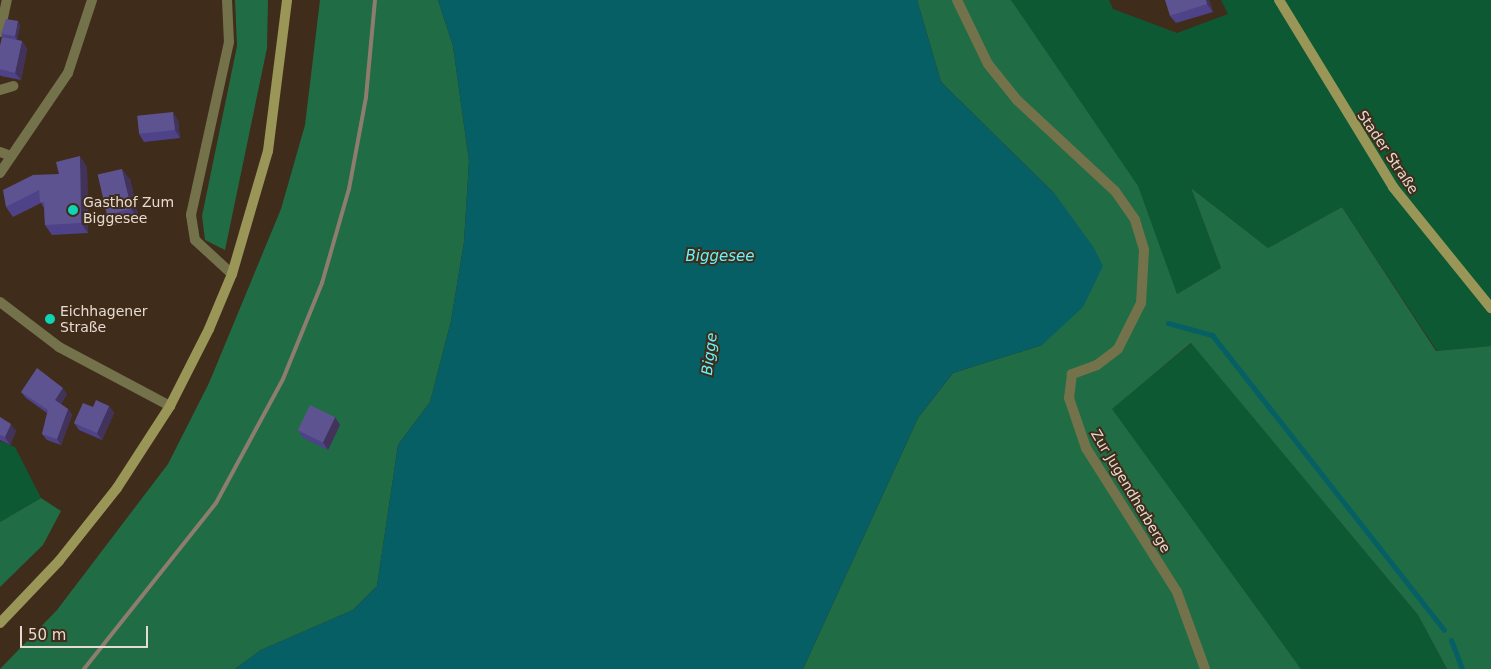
<!DOCTYPE html>
<html>
<head>
<meta charset="utf-8">
<style>
  body { margin:0 }
  #map { position:relative; width:1491px; height:669px; overflow:hidden; background:#402c1b; font-family:"DejaVu Sans",sans-serif }
  div>[style] { position:absolute }
  [style*='--x'] { left:calc(var(--x)*1px); top:calc(var(--y)*1px); width:calc(var(--w)*1px); rotate:calc(var(--a)*1deg) }
  .green>* { inset:0; background:#0d5934 }
  .forest>* { inset:0; background:#206c44 }
  .water>* { inset:0; background:#065f64 }
  .stream>* { height:5px; margin:-2.5px; padding:0 2.5px; transform-origin:2.5px; border-radius:2.5px; background:#065f64 }
  .street>* { height:10px; margin:-5px; padding:0 5px; transform-origin:5px; border-radius:5px; background:#74724b }
  .secondary>* { height:10px; margin:-5px; padding:0 5px; transform-origin:5px; border-radius:5px; background:#9a9657 }
  .rail>* { height:4px; margin:-2px; padding:0 2px; transform-origin:2px; border-radius:2px; background:#8d7d6f }
  .wall>* { inset:0; background:#4e4289 }
  .shaded-wall>* { inset:0; background:#41335a }
  .building>* { inset:0; background:#5e5391; transform-origin:0 0 }
  .dots>* { width:14px; height:14px; translate:-50% -50%; box-sizing:border-box; border:2px solid #402c1b; border-radius:50% }
  span { translate:-50% -50%; white-space:nowrap; text-align:center; line-height:1.15; -webkit-text-stroke:4px #402c1b; paint-order:stroke }
  .street-label { font-size:14px; color:#e7dad0 }
  .poi-label { font-size:14px; color:#e7dad0 }
  .left { translate:0 -50%; text-align:left }
  .water-label { font-size:15px; color:#65f4fc; font-style:italic }
  .scale { position:absolute; left:20px; top:626px; width:128px; height:22px; box-sizing:border-box; border:2px solid #e7dad0; border-top:0; padding-left:6px; font-size:15px; line-height:18px; white-space:nowrap; color:#e7dad0; -webkit-text-stroke:4px #402c1b; paint-order:stroke }
</style>
</head>
<body>
<div id="map">
  <div class="green">
    <div style="clip-path:polygon(1011px 0,1109px 0,1113px 9px,1177px 33px,1228px 14px,1221px 0,1491px 0,1491px 346px,1437px 351px,1342px 207px,1268px 248px,1191px 188px,1221px 268px,1177px 294px)"></div>
    <div style="clip-path:polygon(1192px 343px,1418px 615px,1447px 669px,1301px 669px,1111px 409px)"></div>
    <div style="clip-path:polygon(0 441px,15px 447px,41px 498px,0 522px)"></div>
  </div>
  <div class="forest">
    <div style="clip-path:polygon(235px 0,268px 0,267px 48px,225px 250px,205px 240px,202px 216px,237px 46px)"></div>
    <div style="clip-path:polygon(320px 0,438px 0,453px 46px,469px 161px,464px 242px,451px 321px,430px 402px,398px 445px,377px 586px,353px 610px,261px 650px,235px 669px,0 669px,57px 610px,168px 464px,209px 383px,281px 209px,305px 125px)"></div>
    <div style="clip-path:polygon(917px 0,1011px 0,1138px 186px,1177px 294px,1221px 268px,1191px 188px,1268px 248px,1342px 207px,1436px 351px,1491px 346px,1491px 669px,1447px 669px,1418px 615px,1191px 343px,1112px 409px,1301px 669px,803px 669px,918px 418px,953px 373px,1042px 345px,1055px 194px,941px 82px)"></div>
    <div style="clip-path:polygon(41px 498px,61px 511px,43px 545px,0 587px,0 522px)"></div>
  </div>
  <div class="water">
    <div style="clip-path:polygon(438px 0,917px 0,941px 82px,1055px 194px,1094px 248px,1103px 266px,1083px 307px,1042px 345px,953px 373px,918px 418px,803px 669px,235px 669px,261px 650px,353px 610px,377px 586px,398px 445px,430px 402px,451px 321px,464px 242px,469px 161px,453px 46px)"></div>
  </div>
  <div class="stream">
    <div style="--x:1168;--y:323;--w:46;--a:15.3"></div>
    <div style="--x:1212;--y:335;--w:375;--a:51.8"></div>
    <div style="--x:1451;--y:640;--w:31;--a:69"></div>
  </div>
  <div class="street">
    <div style="--x:227;--y:0;--w:42;--a:87.3"></div>
    <div style="--x:229;--y:42;--w:177;--a:102.4"></div>
    <div style="--x:191;--y:215;--w:25;--a:81"></div>
    <div style="--x:195;--y:240;--w:50;--a:42.6"></div>
    <div style="--x:957;--y:0;--w:71;--a:64.2"></div>
    <div style="--x:988;--y:64;--w:46;--a:51.1"></div>
    <div style="--x:1017;--y:100;--w:134;--a:42.9"></div>
    <div style="--x:1115;--y:191;--w:35;--a:55"></div>
    <div style="--x:1135;--y:220;--w:31;--a:73"></div>
    <div style="--x:1144;--y:250;--w:53;--a:93.2"></div>
    <div style="--x:1141;--y:303;--w:51;--a:116.6"></div>
    <div style="--x:1118;--y:349;--w:26;--a:143"></div>
    <div style="--x:1097;--y:365;--w:27;--a:160"></div>
    <div style="--x:1072;--y:374;--w:24;--a:97"></div>
    <div style="--x:1069;--y:398;--w:53;--a:71.2"></div>
    <div style="--x:1086;--y:448;--w:170;--a:57.7"></div>
    <div style="--x:1177;--y:592;--w:82;--a:70"></div>
    <div style="--x:0;--y:32;--w:33;--a:-78"></div>
    <div style="--x:0;--y:90;--w:14;--a:-17"></div>
    <div style="--x:0;--y:152;--w:12;--a:20"></div>
    <div style="--x:0;--y:173;--w:121;--a:-55.8"></div>
    <div style="--x:68;--y:73;--w:77;--a:-71.8"></div>
    <div style="--x:0;--y:302;--w:74;--a:37.3"></div>
    <div style="--x:59;--y:347;--w:126;--a:28"></div>
  </div>
  <div class="secondary">
    <div style="--x:1279;--y:0;--w:219;--a:58.6"></div>
    <div style="--x:1393;--y:187;--w:156;--a:51"></div>
    <div style="--x:0;--y:623;--w:86;--a:-46.4"></div>
    <div style="--x:59;--y:561;--w:93;--a:-51.5"></div>
    <div style="--x:117;--y:488;--w:98;--a:-57.1"></div>
    <div style="--x:170;--y:406;--w:86;--a:-63.1"></div>
    <div style="--x:209;--y:329;--w:60;--a:-67.3"></div>
    <div style="--x:232;--y:274;--w:128;--a:-73.7"></div>
    <div style="--x:268;--y:151;--w:152;--a:-82.8"></div>
  </div>
  <div class="rail">
    <div style="--x:84;--y:669;--w:212;--a:-51.5"></div>
    <div style="--x:216;--y:503;--w:141;--a:-61.6"></div>
    <div style="--x:283;--y:379;--w:104;--a:-67.9"></div>
    <div style="--x:322;--y:283;--w:98;--a:-74"></div>
    <div style="--x:349;--y:189;--w:94;--a:-79.5"></div>
    <div style="--x:366;--y:97;--w:97;--a:-84.7"></div>
  </div>
  <div class="wall">
    <div style="clip-path:polygon(1209px 0,1213px 12px,1176px 23px,1170px 16px)"></div>
    <div style="clip-path:polygon(20px 25px,17px 40px,22px 41px,27px 49px,21px 80px,1px 76px,0 75px,0 46px,3px 37px,1px 34px)"></div>
    <div style="clip-path:polygon(178px 120px,180px 138px,144px 142px,139px 134px)"></div>
    <div style="clip-path:polygon(87px 167px,88px 233px,52px 235px,45px 225px,44px 208px,41px 203px,13px 217px,6px 207px,59px 174px)"></div>
    <div style="clip-path:polygon(130px 179px,139px 219px,114px 225px,106px 215px)"></div>
    <div style="clip-path:polygon(21px 392px,67px 394px,61px 404px,68px 409px,72px 415px,61px 445px,47px 440px,42px 434px,47px 413px,26px 398px)"></div>
    <div style="clip-path:polygon(109px 406px,114px 413px,102px 440px,79px 430px,74px 423px,93px 407px)"></div>
    <div style="clip-path:polygon(0 417px,16px 431px,10px 445px,0 440px)"></div>
    <div style="clip-path:polygon(335px 417px,340px 425px,328px 450px,303px 438px,298px 430px)"></div>
  </div>
  <div class="shaded-wall">
    <div style="clip-path:polygon(1206px 0,1209px 0,1213px 12px,1207px 4px)"></div>
    <div style="clip-path:polygon(18px 21px,20px 25px,17px 40px,15px 36px)"></div>
    <div style="clip-path:polygon(22px 41px,27px 49px,21px 80px,15px 73px)"></div>
    <div style="clip-path:polygon(173px 112px,178px 120px,180px 138px,175px 130px)"></div>
    <div style="clip-path:polygon(80px 156px,87px 167px,88px 233px,81px 223px)"></div>
    <div style="clip-path:polygon(122px 169px,130px 179px,139px 219px,131px 209px)"></div>
    <div style="clip-path:polygon(63px 388px,67px 394px,60px 406px,55px 400px)"></div>
    <div style="clip-path:polygon(109px 406px,114px 413px,102px 440px,97px 433px)"></div>
    <div style="clip-path:polygon(68px 409px,72px 415px,61px 445px,57px 439px)"></div>
    <div style="clip-path:polygon(335px 417px,340px 425px,328px 450px,323px 442px)"></div>
    <div style="clip-path:polygon(11px 424px,16px 431px,10px 445px,5px 437px)"></div>
  </div>
  <div class="building">
    <div style="clip-path:polygon(1165px 0,1206px 0,1207px 4px,1170px 16px)"></div>
    <div style="clip-path:polygon(6px 19px,18px 21px,15px 36px,1px 34px)"></div>
    <div style="clip-path:polygon(2px 37px,22px 41px,15px 73px,0 69px,0 46px)"></div>
    <div style="left:173px;top:112px;width:18px;height:36px;rotate:84deg"></div>
    <div style="clip-path:polygon(80px 156px,81px 223px,45px 225px,44px 202px,40px 202px,39px 190px,6px 207px,3px 190px,33px 175px,59px 174px,56px 162px)"></div>
    <div style="left:122px;top:169px;width:41px;height:25px;rotate:77deg"></div>
    <div style="clip-path:polygon(37px 368px,63px 388px,55px 400px,68px 409px,57px 439px,42px 434px,48px 410px,21px 392px)"></div>
    <div style="clip-path:polygon(96px 400px,109px 406px,97px 433px,74px 423px,83px 403px,93px 407px)"></div>
    <div style="left:310px;top:405px;width:28px;height:28px;rotate:26deg"></div>
    <div style="clip-path:polygon(0 417px,11px 424px,5px 437px,0 435px)"></div>
  </div>
  <div class="dots">
    <div style="left:73px;top:210px;background:#0dd5b5"></div>
    <div style="left:50px;top:319px;background:#0dd5b5"></div>
  </div>
  <div class="street-label">
    <span style="left:1388px;top:152px;rotate:56deg">Stader Straße</span>
    <span style="left:1131px;top:491px;rotate:59deg">Zur Jugendherberge</span>
  </div>
  <div class="poi-label">
    <span class="left" style="left:83px;top:210px">Gasthof Zum<br>Biggesee</span>
    <span class="left" style="left:60px;top:319px">Eichhagener<br>Straße</span>
  </div>
  <div class="water-label">
    <span style="left:720px;top:257px">Biggesee</span>
    <span style="left:710px;top:354px;rotate:-83deg">Bigge</span>
  </div>
  <div class="scale">50 m</div>
</div>
</body>
</html>
